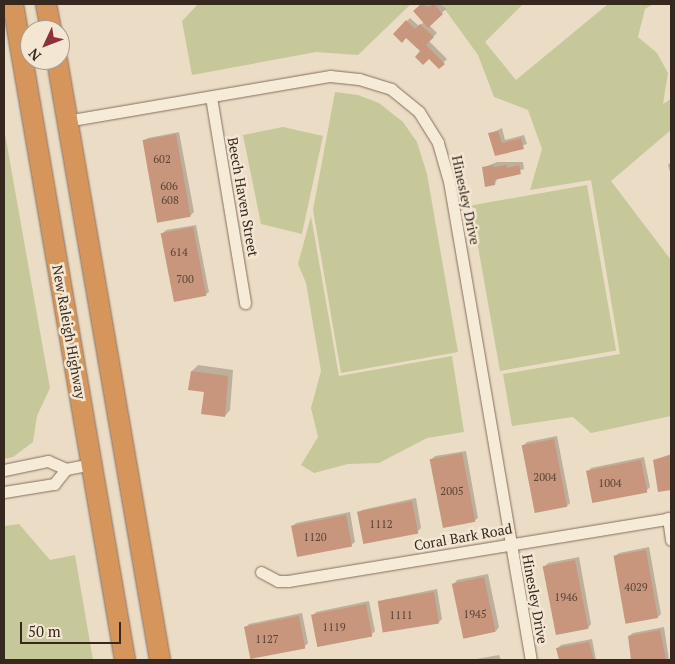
<!DOCTYPE html>
<html>
<head>
<meta charset="utf-8">
<style>
  body { margin:0 }
  #map { position:relative; width:675px; height:664px; overflow:hidden; background:#ebdcc5; font-family:"PT Serif",serif }
  div>[style] { position:absolute }
  [style*='--x'] { left:calc(var(--x)*1px); top:calc(var(--y)*1px); width:calc(var(--w)*1px); rotate:calc(var(--a)*1deg) }
  .green>* { inset:0; background:#c7c899; transform-origin:0 0 }
  .shadow>* { inset:0; background:#0003 }
  .building>* { inset:0; background:#c7967d; transform-origin:0 0 }
  .roads { filter:drop-shadow(0 0 1px #856e5c) drop-shadow(0 0 1px #856e5c) }
  .street>* { height:11px; margin:-5.5px; padding:0 5.5px; transform-origin:5.5px; border-radius:5.5px; background:#f6ebd7 }
  .highway>* { height:20px; margin:-10px; padding:0 10px; transform-origin:10px; border-radius:10px; background:#d5955b }
  span { translate:-50% -50%; white-space:nowrap; text-align:center; line-height:1.15; -webkit-text-stroke:5px #f3e7d4; paint-order:stroke }
  .number-label { font-size:11px; color:#5a4436 }
  .number-label span { -webkit-text-stroke-width:0 }
  .street-label { font-size:14px; color:#36281f }
  .frame { position:absolute; inset:0; border:5px solid #36281f; pointer-events:none }
  .north { position:absolute; left:20px; top:20px; width:50px; height:50px; box-sizing:border-box; background:#f3e7d4; border:1px solid #a79b8c; border-radius:50%; rotate:227deg; font-size:14px; font-weight:700; line-height:20px; text-align:center; color:#36281f }
  .north::after { content:''; display:block; margin:auto; width:18px; height:22px; background:#903039; clip-path:polygon(50% 0,100% 100%,50% 72%,0 100%) }
  .scale { position:absolute; left:20px; top:622px; width:101px; height:22px; box-sizing:border-box; border:2px solid #36281f; border-top:0; padding-left:6px; font-size:15px; line-height:18px; white-space:nowrap; color:#36281f; -webkit-text-stroke:4px #f3e7d4; paint-order:stroke }
</style>
</head>
<body>
<div id="map">
  <div class="green">
    <div style="clip-path:polygon(198px 4px,411px 4px,358px 55px,316px 52px,192px 75px,182px 21px)"></div>
    <div style="clip-path:polygon(441px 4px,523px 4px,485px 42px,516px 80px,608px 4px,653px 4px,645px 9px,638px 37px,657px 53px,668px 73px,663px 104px,671px 99px,671px 130px,611px 181px,671px 260px,671px 416px,591px 433px,573px 417px,512px 426px,503px 374px,620px 354px,591px 180px,530px 190px,542px 149px,528px 110px,494px 97px,478px 55px)"></div>
    <div style="clip-path:polygon(335px 92px,358px 95px,379px 103px,403px 122px,417px 142px,427px 174px,458px 352px,341px 373px,313px 210px)"></div>
    <div style="clip-path:polygon(283px 127px,323px 136px,302px 234px,261px 224px,243px 135px)"></div>
    <div style="clip-path:polygon(4px 128px,50px 388px,37px 416px,33px 442px,13px 457px,4px 459px)"></div>
    <div style="left:587px;top:185px;width:168px;height:118px;rotate:80deg"></div>
    <div style="clip-path:polygon(311px 216px,339px 376px,452px 356px,464px 432px,427px 438px,379px 463px,348px 464px,314px 473px,301px 465px,318px 437px,311px 408px,321px 371px,306px 283px,298px 264px)"></div>
    <div style="clip-path:polygon(19px 524px,50px 560px,75px 555px,93px 660px,4px 660px,4px 526px)"></div>
  </div>
  <div class="shadow">
    <div style="clip-path:polygon(423px 4px,440px 4px,446px 9px,429px 25px,437px 33px,429px 41px,447px 59px,439px 67px,406px 36px,394px 34px,410px 18px,419px 26px,424px 22px,415px 12px)"></div>
    <div style="clip-path:polygon(502px 128px,505px 140px,524px 135px,527px 144px,496px 155px,490px 134px)"></div>
    <div style="clip-path:polygon(179px 132px,194px 212px,190px 216px,144px 141px,148px 138px)"></div>
    <div style="clip-path:polygon(497px 162px,523px 162px,524px 169px,498px 177px,495px 184px,486px 185px,483px 168px)"></div>
    <div style="clip-path:polygon(671px 162px,671px 175px,668px 165px)"></div>
    <div style="clip-path:polygon(196px 225px,209px 292px,205px 295px,162px 234px,166px 230px)"></div>
    <div style="clip-path:polygon(198px 365px,233px 370px,230px 410px,225px 416px,205px 391px,190px 389px,192px 371px)"></div>
    <div style="clip-path:polygon(557px 436px,570px 503px,567px 506px,524px 445px,527px 442px)"></div>
    <div style="clip-path:polygon(466px 451px,478px 518px,474px 521px,431px 460px,435px 456px)"></div>
    <div style="clip-path:polygon(671px 454px,671px 488px,659px 490px,654px 460px)"></div>
    <div style="clip-path:polygon(644px 457px,650px 487px,646px 491px,588px 472px,591px 468px)"></div>
    <div style="clip-path:polygon(416px 498px,421px 528px,418px 531px,358px 513px,362px 510px)"></div>
    <div style="clip-path:polygon(350px 512px,355px 542px,351px 545px,293px 526px,296px 523px)"></div>
    <div style="clip-path:polygon(649px 547px,661px 614px,658px 617px,615px 556px,619px 553px)"></div>
    <div style="clip-path:polygon(579px 557px,591px 624px,588px 628px,545px 566px,548px 563px)"></div>
    <div style="clip-path:polygon(488px 574px,499px 627px,496px 631px,454px 584px,457px 580px)"></div>
    <div style="clip-path:polygon(437px 589px,442px 619px,439px 622px,380px 604px,383px 600px)"></div>
    <div style="clip-path:polygon(369px 601px,375px 631px,371px 635px,313px 616px,316px 612px)"></div>
    <div style="clip-path:polygon(302px 613px,308px 643px,304px 647px,245px 628px,249px 624px)"></div>
    <div style="clip-path:polygon(664px 627px,669px 660px,634px 660px,629px 636px,633px 633px)"></div>
    <div style="clip-path:polygon(592px 639px,596px 660px,560px 660px,558px 648px,561px 645px)"></div>
    <div style="clip-path:polygon(499px 655px,501px 660px,471px 660px)"></div>
  </div>
  <div class="building">
    <div style="clip-path:polygon(421px 4px,429px 7px,434px 4px,443px 14px,428px 28px,413px 11px)"></div>
    <div style="clip-path:polygon(406px 20px,415px 29px,420px 24px,434px 37px,426px 45px,445px 64px,439px 69px,429px 59px,423px 65px,415px 57px,420px 51px,406px 38px,402px 43px,393px 34px)"></div>
    <div style="clip-path:polygon(498px 131px,502px 143px,521px 138px,524px 149px,495px 156px,488px 133px)"></div>
    <div style="left:176px;top:134px;width:84px;height:34px;rotate:80deg"></div>
    <div style="clip-path:polygon(493px 165px,494px 167px,507px 165px,507px 168px,519px 165px,521px 174px,494px 180px,495px 185px,485px 187px,482px 167px)"></div>
    <div style="left:193px;top:227px;width:70px;height:33px;rotate:79deg"></div>
    <div style="clip-path:polygon(191px 371px,228px 376px,225px 417px,201px 414px,204px 392px,188px 390px)"></div>
    <div style="left:554px;top:439px;width:69px;height:33px;rotate:79deg"></div>
    <div style="left:462px;top:453px;width:70px;height:33px;rotate:79deg"></div>
    <div style="clip-path:polygon(671px 455px,671px 490px,658px 492px,653px 460px)"></div>
    <div style="left:641px;top:460px;width:33px;height:56px;rotate:79deg"></div>
    <div style="left:412px;top:501px;width:33px;height:56px;rotate:79deg"></div>
    <div style="left:346px;top:515px;width:32px;height:56px;rotate:79deg"></div>
    <div style="left:646px;top:550px;width:69px;height:33px;rotate:80deg"></div>
    <div style="left:575px;top:560px;width:70px;height:33px;rotate:79deg"></div>
    <div style="left:484px;top:577px;width:56px;height:33px;rotate:78deg"></div>
    <div style="left:434px;top:592px;width:32px;height:57px;rotate:81deg"></div>
    <div style="left:366px;top:604px;width:33px;height:56px;rotate:79deg"></div>
    <div style="left:299px;top:616px;width:33px;height:56px;rotate:79deg"></div>
    <div style="clip-path:polygon(660px 630px,666px 660px,631px 660px,628px 636px)"></div>
    <div style="clip-path:polygon(589px 642px,594px 660px,559px 660px,556px 648px)"></div>
  </div>
  <div class="roads">
    <div class="street">
      <div style="--x:211;--y:97;--w:209;--a:80.6"></div>
      <div style="--x:66;--y:121;--w:268;--a:-9.7"></div>
      <div style="--x:330;--y:76;--w:29;--a:6"></div>
      <div style="--x:359;--y:79;--w:34;--a:17"></div>
      <div style="--x:391;--y:89;--w:36;--a:39"></div>
      <div style="--x:419;--y:112;--w:36;--a:58"></div>
      <div style="--x:438;--y:143;--w:40;--a:74"></div>
      <div style="--x:449;--y:181;--w:486;--a:80.3"></div>
      <div style="--x:66;--y:469;--w:25;--a:-11"></div>
      <div style="--x:4;--y:470;--w:45;--a:-11.6"></div>
      <div style="--x:48;--y:461;--w:20;--a:24"></div>
      <div style="--x:4;--y:492;--w:51;--a:-9.1"></div>
      <div style="--x:54;--y:484;--w:19;--a:-51"></div>
      <div style="--x:668;--y:518;--w:22;--a:82"></div>
      <div style="--x:261;--y:572;--w:19;--a:28"></div>
      <div style="--x:278;--y:581;--w:10;--a:0"></div>
      <div style="--x:288;--y:581;--w:388;--a:-9.3"></div>
    </div>
    <div class="highway">
      <div style="--x:13;--y:4;--w:665;--a:80.31"></div>
      <div style="--x:46;--y:4;--w:26;--a:79"></div>
      <div style="--x:57;--y:60;--w:609;--a:80.26"></div>
    </div>
  </div>
  <div class="number-label">
    <span style="left:162px;top:159px">602</span>
    <span style="left:169px;top:186px">606</span>
    <span style="left:170px;top:200px">608</span>
    <span style="left:179px;top:252px">614</span>
    <span style="left:185px;top:279px">700</span>
    <span style="left:545px;top:477px">2004</span>
    <span style="left:610px;top:483px">1004</span>
    <span style="left:452px;top:491px">2005</span>
    <span style="left:381px;top:524px">1112</span>
    <span style="left:315px;top:537px">1120</span>
    <span style="left:636px;top:587px">4029</span>
    <span style="left:566px;top:597px">1946</span>
    <span style="left:475px;top:614px">1945</span>
    <span style="left:401px;top:615px">1111</span>
    <span style="left:334px;top:627px">1119</span>
    <span style="left:267px;top:639px">1127</span>
  </div>
  <div class="street-label">
    <span style="left:243px;top:197px;rotate:80deg">Beech Haven Street</span>
    <span style="left:466px;top:200px;rotate:78deg">Hinesley Drive</span>
    <span style="left:69px;top:332px;rotate:80deg">New Raleigh Highway</span>
    <span style="left:463px;top:537px;rotate:-10deg">Coral Bark Road</span>
    <span style="left:535px;top:599px;rotate:80deg">Hinesley Drive</span>
  </div>
  <div class="frame"></div>
  <div class="north">N</div>
  <div class="scale">50 m</div>
</div>
</body>
</html>
